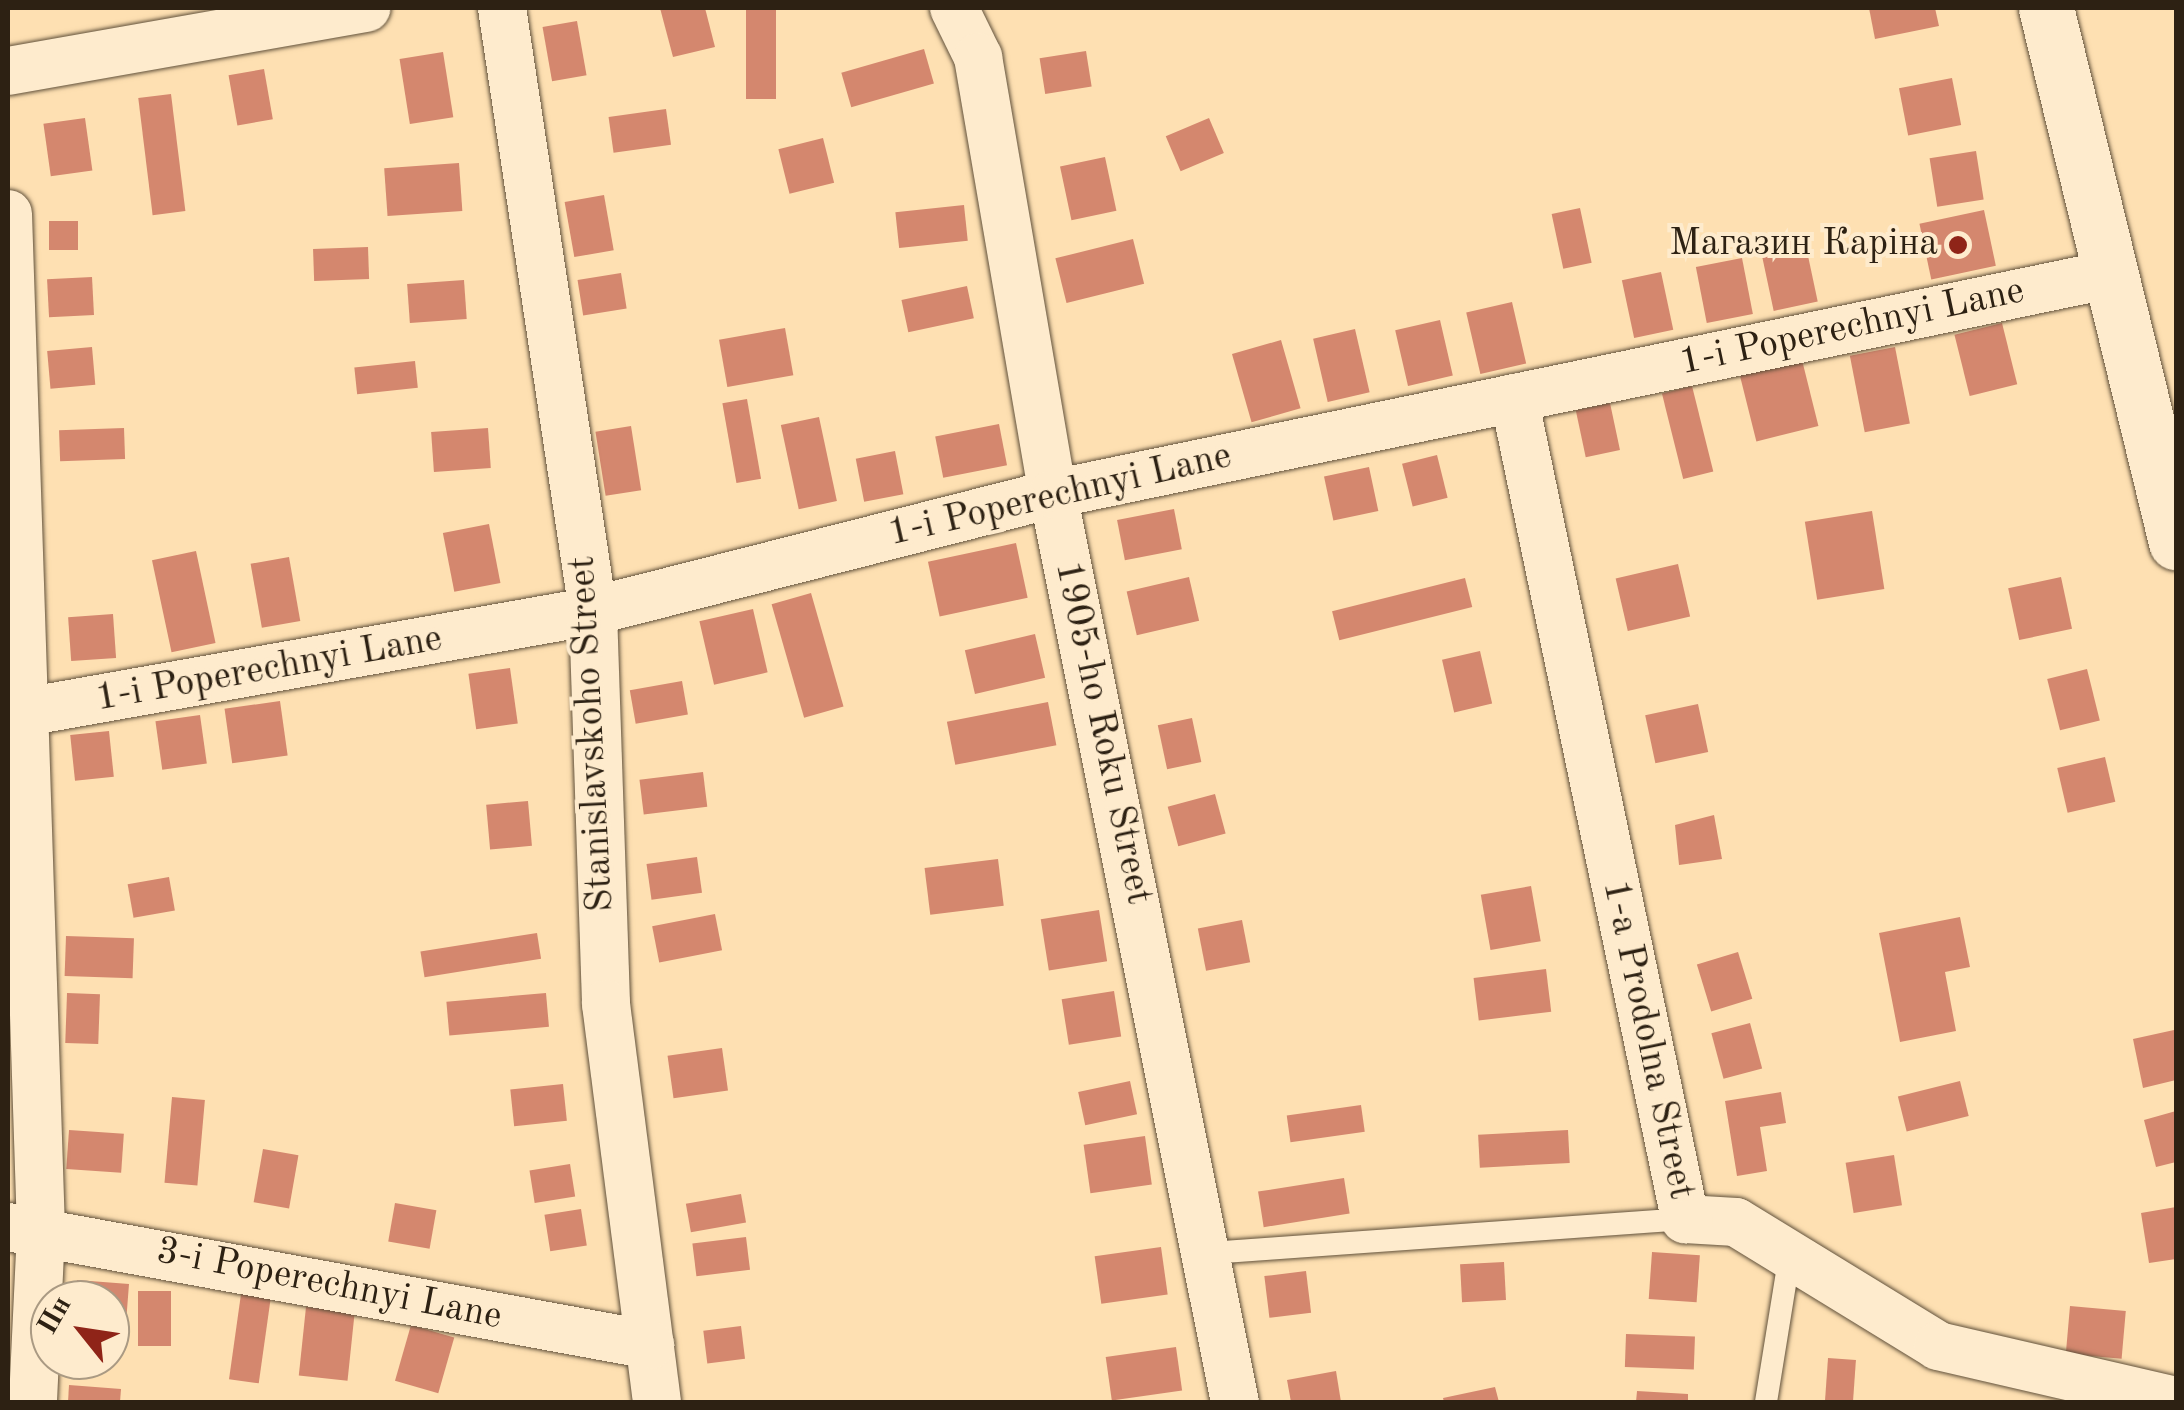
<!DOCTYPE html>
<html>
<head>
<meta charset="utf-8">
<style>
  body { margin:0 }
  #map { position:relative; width:2184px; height:1410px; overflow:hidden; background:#fee0b2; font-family:"Old Standard TT",serif }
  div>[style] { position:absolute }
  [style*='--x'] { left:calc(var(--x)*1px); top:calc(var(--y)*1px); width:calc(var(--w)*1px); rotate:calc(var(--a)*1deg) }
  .building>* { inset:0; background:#d4876e; transform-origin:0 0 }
  .roads { filter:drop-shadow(0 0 2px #61513b) drop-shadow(0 0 2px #61513b) }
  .service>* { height:22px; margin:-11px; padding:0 11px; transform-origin:11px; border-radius:11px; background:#feebcd }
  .minor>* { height:48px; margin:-24px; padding:0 24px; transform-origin:24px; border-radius:24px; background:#feebcd }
  .tertiary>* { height:55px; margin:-27.5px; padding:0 27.5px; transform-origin:27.5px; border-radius:27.5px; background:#feebcd }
  .dots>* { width:28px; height:28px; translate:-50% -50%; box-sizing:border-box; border:5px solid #feebcd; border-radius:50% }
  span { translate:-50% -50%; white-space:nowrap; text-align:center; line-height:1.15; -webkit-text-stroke:8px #feebcd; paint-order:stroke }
  .poi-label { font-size:38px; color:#2d2113 }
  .right { translate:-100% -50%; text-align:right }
  .street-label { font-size:38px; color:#2d2113 }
  .frame { position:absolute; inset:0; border:10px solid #2d2113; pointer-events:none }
  .north { position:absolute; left:30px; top:1280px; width:100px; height:100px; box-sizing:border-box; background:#feebcd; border:2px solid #aa9a83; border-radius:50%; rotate:300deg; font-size:28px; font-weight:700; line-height:40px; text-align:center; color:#2d2113 }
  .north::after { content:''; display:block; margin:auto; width:35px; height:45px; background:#8f2418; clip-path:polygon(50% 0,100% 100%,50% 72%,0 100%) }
</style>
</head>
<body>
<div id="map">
  <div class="building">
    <div style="clip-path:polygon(660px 8px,705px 8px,715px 47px,673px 57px)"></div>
    <div style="left:746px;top:8px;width:30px;height:91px"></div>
    <div style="clip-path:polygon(1869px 8px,1935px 8px,1939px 26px,1875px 39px)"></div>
    <div style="left:577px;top:21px;width:55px;height:35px;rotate:80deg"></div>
    <div style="left:924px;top:49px;width:36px;height:86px;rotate:74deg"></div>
    <div style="left:1086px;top:51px;width:36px;height:47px;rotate:81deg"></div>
    <div style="left:443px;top:52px;width:66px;height:44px;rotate:81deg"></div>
    <div style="left:264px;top:69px;width:51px;height:36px;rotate:80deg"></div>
    <div style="left:1952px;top:78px;width:48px;height:54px;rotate:79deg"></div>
    <div style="left:171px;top:94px;width:118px;height:33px;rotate:83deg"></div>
    <div style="left:666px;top:109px;width:36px;height:58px;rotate:82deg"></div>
    <div style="left:85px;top:118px;width:53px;height:42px;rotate:82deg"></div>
    <div style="left:1209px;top:118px;width:38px;height:47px;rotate:67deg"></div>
    <div style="left:823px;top:138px;width:46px;height:46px;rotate:76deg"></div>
    <div style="left:1976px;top:151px;width:49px;height:47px;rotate:81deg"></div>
    <div style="left:1105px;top:157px;width:55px;height:46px;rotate:78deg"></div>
    <div style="left:459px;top:163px;width:48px;height:75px;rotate:86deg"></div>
    <div style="left:604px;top:195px;width:56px;height:40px;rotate:80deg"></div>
    <div style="left:964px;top:205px;width:36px;height:69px;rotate:84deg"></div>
    <div style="left:1580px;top:208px;width:56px;height:29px;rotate:78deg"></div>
    <div style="left:1984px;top:210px;width:57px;height:66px;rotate:78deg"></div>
    <div style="left:49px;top:221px;width:29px;height:29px"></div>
    <div style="left:1804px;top:237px;width:66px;height:45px;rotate:78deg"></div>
    <div style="left:1133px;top:239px;width:46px;height:80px;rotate:76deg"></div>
    <div style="left:368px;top:247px;width:32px;height:55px;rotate:88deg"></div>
    <div style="left:1742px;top:258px;width:57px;height:47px;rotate:79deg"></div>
    <div style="left:1661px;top:272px;width:59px;height:40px;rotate:78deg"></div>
    <div style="left:621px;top:273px;width:36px;height:44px;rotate:81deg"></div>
    <div style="left:92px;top:277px;width:38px;height:45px;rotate:87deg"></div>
    <div style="left:464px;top:280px;width:39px;height:57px;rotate:86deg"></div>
    <div style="left:967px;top:286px;width:33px;height:67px;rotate:78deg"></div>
    <div style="left:1512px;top:302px;width:63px;height:47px;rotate:77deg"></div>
    <div style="left:1440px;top:320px;width:57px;height:46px;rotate:77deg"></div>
    <div style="left:2002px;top:323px;width:63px;height:49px;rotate:76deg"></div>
    <div style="left:785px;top:328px;width:48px;height:67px;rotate:80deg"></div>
    <div style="left:1355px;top:329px;width:65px;height:43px;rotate:77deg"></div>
    <div style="left:1281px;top:340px;width:71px;height:51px;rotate:74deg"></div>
    <div style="left:92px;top:347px;width:38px;height:45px;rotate:85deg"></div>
    <div style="left:1895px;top:347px;width:78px;height:46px;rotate:79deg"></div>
    <div style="left:1802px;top:360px;width:68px;height:64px;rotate:76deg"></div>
    <div style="left:415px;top:361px;width:27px;height:61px;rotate:84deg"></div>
    <div style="left:1692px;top:386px;width:88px;height:31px;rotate:76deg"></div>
    <div style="left:747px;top:399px;width:81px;height:25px;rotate:80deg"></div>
    <div style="left:1610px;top:403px;width:48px;height:35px;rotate:78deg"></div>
    <div style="left:819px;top:417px;width:86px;height:39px;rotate:78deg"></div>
    <div style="left:999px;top:424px;width:42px;height:65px;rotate:79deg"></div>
    <div style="left:631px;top:426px;width:65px;height:36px;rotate:81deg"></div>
    <div style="left:124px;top:428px;width:31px;height:65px;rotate:88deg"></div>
    <div style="left:488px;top:428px;width:40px;height:57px;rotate:86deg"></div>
    <div style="left:895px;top:451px;width:44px;height:40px;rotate:79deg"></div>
    <div style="left:1437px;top:455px;width:44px;height:36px;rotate:76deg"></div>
    <div style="left:1369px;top:467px;width:45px;height:46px;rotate:78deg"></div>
    <div style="left:1174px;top:509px;width:41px;height:58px;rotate:79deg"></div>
    <div style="left:1872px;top:511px;width:79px;height:68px;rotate:81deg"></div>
    <div style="left:489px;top:524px;width:60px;height:47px;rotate:79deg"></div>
    <div style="left:1016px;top:543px;width:56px;height:90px;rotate:78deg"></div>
    <div style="left:196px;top:551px;width:94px;height:45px;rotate:78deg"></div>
    <div style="left:289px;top:557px;width:65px;height:39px;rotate:80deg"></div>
    <div style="left:1678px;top:564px;width:54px;height:64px;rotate:77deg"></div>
    <div style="left:1189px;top:577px;width:45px;height:64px;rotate:77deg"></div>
    <div style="left:2061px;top:577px;width:53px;height:54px;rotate:78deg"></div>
    <div style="left:1465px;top:578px;width:30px;height:137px;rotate:76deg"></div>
    <div style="left:811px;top:593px;width:118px;height:41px;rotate:74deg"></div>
    <div style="left:753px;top:609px;width:65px;height:55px;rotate:77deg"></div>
    <div style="left:113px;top:614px;width:44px;height:45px;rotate:86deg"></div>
    <div style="left:1035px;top:634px;width:45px;height:72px;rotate:77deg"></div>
    <div style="left:1480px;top:651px;width:54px;height:39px;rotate:77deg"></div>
    <div style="left:510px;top:668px;width:56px;height:42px;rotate:82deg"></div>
    <div style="left:2087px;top:669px;width:53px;height:41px;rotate:76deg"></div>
    <div style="left:682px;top:681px;width:34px;height:53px;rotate:80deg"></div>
    <div style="left:280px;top:701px;width:55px;height:56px;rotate:82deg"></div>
    <div style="left:1048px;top:702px;width:44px;height:103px;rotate:79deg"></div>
    <div style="left:1698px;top:704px;width:49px;height:54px;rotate:78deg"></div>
    <div style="left:200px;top:715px;width:49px;height:45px;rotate:82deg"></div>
    <div style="left:1192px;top:718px;width:45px;height:35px;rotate:78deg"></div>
    <div style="left:109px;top:731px;width:46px;height:39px;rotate:84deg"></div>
    <div style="left:2105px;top:757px;width:46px;height:49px;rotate:77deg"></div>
    <div style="left:703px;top:772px;width:35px;height:64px;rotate:83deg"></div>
    <div style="left:1215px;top:794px;width:41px;height:49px;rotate:75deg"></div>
    <div style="left:528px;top:801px;width:45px;height:42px;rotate:85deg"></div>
    <div style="clip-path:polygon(1714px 815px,1722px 859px,1679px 865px,1675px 825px)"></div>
    <div style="left:697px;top:857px;width:36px;height:51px;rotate:82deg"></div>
    <div style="left:998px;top:859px;width:47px;height:74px;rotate:83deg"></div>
    <div style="left:169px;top:877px;width:34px;height:42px;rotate:80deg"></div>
    <div style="left:1531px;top:886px;width:56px;height:51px;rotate:80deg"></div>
    <div style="left:1099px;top:910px;width:52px;height:59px;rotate:81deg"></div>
    <div style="left:715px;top:914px;width:37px;height:64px;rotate:79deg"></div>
    <div style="clip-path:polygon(1960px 917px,1970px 967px,1945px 972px,1956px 1031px,1900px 1042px,1879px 933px)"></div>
    <div style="left:1242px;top:920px;width:43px;height:45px;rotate:79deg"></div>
    <div style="left:537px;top:933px;width:26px;height:118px;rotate:81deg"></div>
    <div style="left:66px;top:936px;width:68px;height:40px;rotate:2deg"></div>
    <div style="left:1738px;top:952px;width:49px;height:43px;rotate:73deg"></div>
    <div style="left:1546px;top:969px;width:43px;height:73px;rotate:83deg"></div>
    <div style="left:1114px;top:991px;width:46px;height:53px;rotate:81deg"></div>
    <div style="left:67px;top:993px;width:33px;height:50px;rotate:2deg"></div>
    <div style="left:546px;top:993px;width:34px;height:100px;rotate:85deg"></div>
    <div style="left:1750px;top:1023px;width:47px;height:40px;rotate:75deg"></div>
    <div style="clip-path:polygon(2174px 1030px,2176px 1080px,2143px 1088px,2133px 1039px)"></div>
    <div style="left:722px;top:1048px;width:43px;height:55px;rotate:82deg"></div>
    <div style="left:1130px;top:1081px;width:34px;height:53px;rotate:78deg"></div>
    <div style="left:1960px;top:1081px;width:36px;height:64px;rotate:76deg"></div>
    <div style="left:563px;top:1084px;width:37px;height:53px;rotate:84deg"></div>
    <div style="clip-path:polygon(1781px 1092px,1786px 1123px,1760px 1127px,1767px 1171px,1737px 1176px,1725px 1101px)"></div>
    <div style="left:172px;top:1097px;width:33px;height:86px;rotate:5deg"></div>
    <div style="left:1361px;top:1105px;width:27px;height:75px;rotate:82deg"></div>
    <div style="clip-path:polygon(2176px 1111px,2176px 1162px,2156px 1167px,2144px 1120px)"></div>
    <div style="left:69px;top:1130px;width:55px;height:39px;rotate:4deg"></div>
    <div style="left:1568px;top:1130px;width:33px;height:90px;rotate:87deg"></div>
    <div style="left:1145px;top:1136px;width:49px;height:62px;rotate:82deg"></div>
    <div style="left:263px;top:1149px;width:36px;height:54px;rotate:10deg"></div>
    <div style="left:1894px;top:1155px;width:51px;height:49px;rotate:81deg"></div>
    <div style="left:570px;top:1164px;width:33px;height:41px;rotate:81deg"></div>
    <div style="left:1344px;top:1178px;width:36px;height:87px;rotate:81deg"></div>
    <div style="left:741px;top:1194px;width:29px;height:56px;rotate:80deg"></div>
    <div style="left:395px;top:1203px;width:42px;height:39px;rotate:10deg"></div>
    <div style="clip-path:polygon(2176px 1207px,2176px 1259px,2149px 1263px,2141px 1213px)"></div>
    <div style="left:581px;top:1209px;width:37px;height:37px;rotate:81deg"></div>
    <div style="left:746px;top:1237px;width:33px;height:54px;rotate:83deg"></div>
    <div style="left:1161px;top:1247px;width:48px;height:67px;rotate:82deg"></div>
    <div style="left:1652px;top:1252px;width:48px;height:47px;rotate:4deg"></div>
    <div style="left:1504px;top:1262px;width:38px;height:44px;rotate:87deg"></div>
    <div style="left:1306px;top:1271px;width:42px;height:42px;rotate:83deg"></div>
    <div style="clip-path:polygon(77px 1280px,129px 1284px,124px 1349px,110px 1348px,110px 1300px,75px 1300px)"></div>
    <div style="left:138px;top:1291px;width:33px;height:55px"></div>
    <div style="left:241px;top:1294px;width:30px;height:86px;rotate:8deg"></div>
    <div style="left:2070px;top:1306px;width:56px;height:48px;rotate:5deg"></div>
    <div style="left:306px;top:1307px;width:49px;height:69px;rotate:6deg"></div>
    <div style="left:411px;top:1325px;width:45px;height:58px;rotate:16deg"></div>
    <div style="left:741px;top:1326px;width:33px;height:38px;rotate:83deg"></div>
    <div style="left:1626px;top:1334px;width:69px;height:33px;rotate:2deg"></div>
    <div style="left:1176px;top:1347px;width:44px;height:71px;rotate:82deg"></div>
    <div style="left:1828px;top:1358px;width:28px;height:44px;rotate:4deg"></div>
    <div style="clip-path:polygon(1336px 1371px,1341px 1402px,1291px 1402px,1287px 1380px)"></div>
    <div style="clip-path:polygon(69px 1385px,121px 1389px,120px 1402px,68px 1402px)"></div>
    <div style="clip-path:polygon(1495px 1387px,1499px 1402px,1444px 1402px,1443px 1398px)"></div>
    <div style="clip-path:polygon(1637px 1391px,1688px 1394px,1688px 1402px,1636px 1402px)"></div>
  </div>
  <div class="roads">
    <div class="service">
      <div style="--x:1210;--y:1253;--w:476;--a:-4.1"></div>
      <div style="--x:1766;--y:1402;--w:151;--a:-80.8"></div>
    </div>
    <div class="minor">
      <div style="--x:502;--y:8;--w:610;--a:81.42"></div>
      <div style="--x:593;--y:611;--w:393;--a:88.1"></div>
      <div style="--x:606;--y:1004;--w:401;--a:82.7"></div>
      <div style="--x:954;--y:8;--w:55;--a:63.9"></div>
      <div style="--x:978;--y:57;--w:443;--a:80.3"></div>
      <div style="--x:1053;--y:494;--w:926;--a:78.67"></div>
      <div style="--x:8;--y:71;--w:364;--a:-10"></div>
      <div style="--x:8;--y:214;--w:1018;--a:88.14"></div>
      <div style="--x:41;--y:1231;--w:171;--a:92.7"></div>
      <div style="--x:1514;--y:398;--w:839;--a:78.23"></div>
      <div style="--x:1685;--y:1219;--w:51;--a:3.4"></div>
      <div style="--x:1736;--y:1222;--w:237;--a:31.5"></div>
      <div style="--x:1938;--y:1346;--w:244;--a:13"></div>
      <div style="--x:8;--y:715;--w:594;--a:-10.08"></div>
      <div style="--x:593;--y:611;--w:475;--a:-14.3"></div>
      <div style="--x:1053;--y:494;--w:1082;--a:-11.74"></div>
      <div style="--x:8;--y:1227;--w:653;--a:10.41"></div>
    </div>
    <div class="tertiary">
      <div style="--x:2046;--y:8;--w:550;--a:76.32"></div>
    </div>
  </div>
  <div class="dots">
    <div style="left:1958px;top:245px;background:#8f2418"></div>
  </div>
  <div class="poi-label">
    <span class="right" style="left:1938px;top:245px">Магазин Каріна</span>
  </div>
  <div class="street-label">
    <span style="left:1852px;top:328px;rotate:-12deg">1-i Poperechnyi Lane</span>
    <span style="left:1060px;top:496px;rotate:-13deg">1-i Poperechnyi Lane</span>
    <span style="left:269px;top:670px;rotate:-10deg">1-i Poperechnyi Lane</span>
    <span style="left:1102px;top:733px;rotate:78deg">1905-ho Roku Street</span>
    <span style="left:593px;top:734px;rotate:-93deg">Stanislavskoho Street</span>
    <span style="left:1647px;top:1040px;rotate:78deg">1-a Prodolna Street</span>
    <span style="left:329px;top:1285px;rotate:11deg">3-i Poperechnyi Lane</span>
  </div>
  <div class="frame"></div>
  <div class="north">Пн</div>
</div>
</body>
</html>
